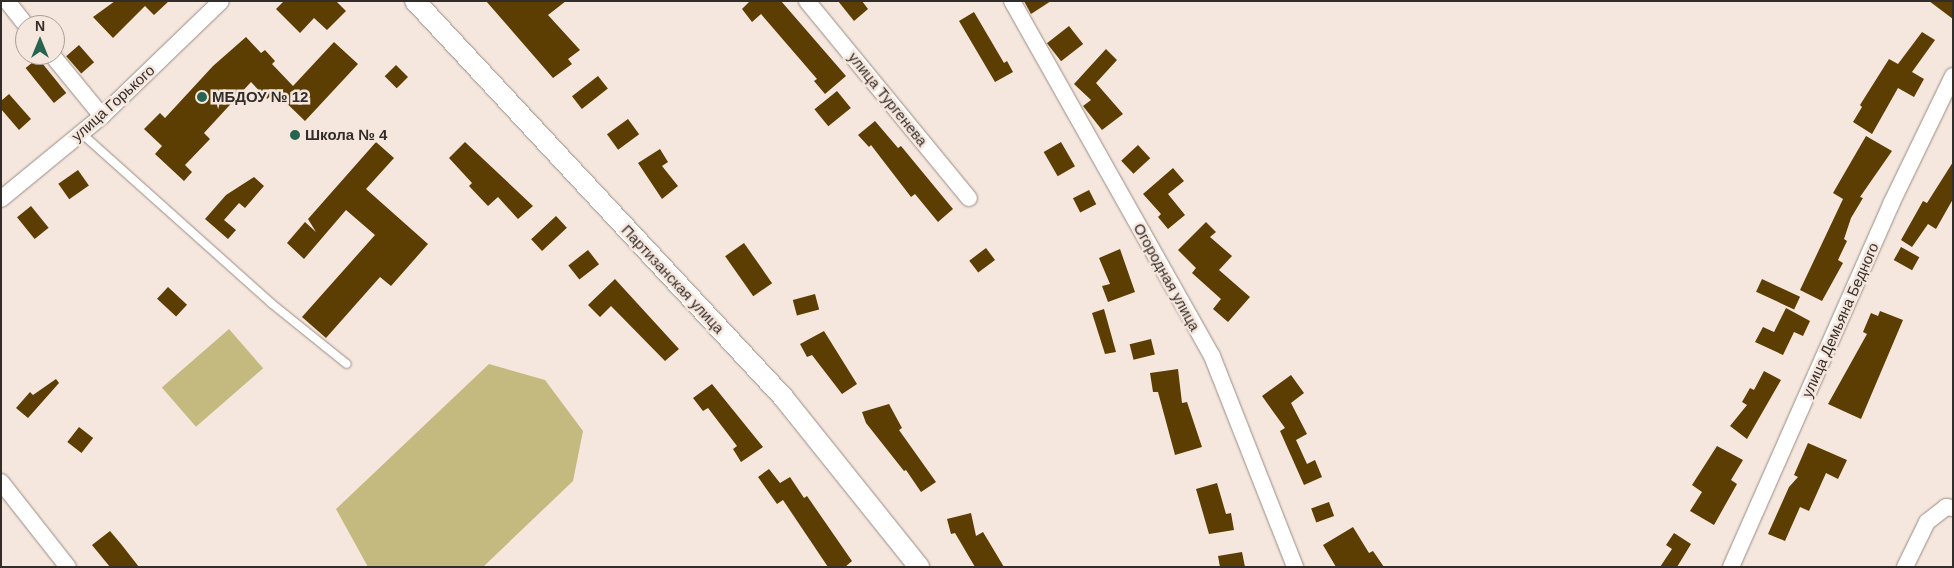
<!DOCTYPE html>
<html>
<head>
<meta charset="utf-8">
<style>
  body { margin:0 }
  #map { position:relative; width:1954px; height:568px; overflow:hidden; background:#f6e7de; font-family:Helvetica,sans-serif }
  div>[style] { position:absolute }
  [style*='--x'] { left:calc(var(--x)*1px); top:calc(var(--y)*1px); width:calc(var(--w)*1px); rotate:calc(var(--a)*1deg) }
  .green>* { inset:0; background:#c4ba80; transform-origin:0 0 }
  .building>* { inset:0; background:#5c3d02; transform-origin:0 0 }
  .roads { filter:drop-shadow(0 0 1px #998c83) drop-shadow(0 0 1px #998c83) }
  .service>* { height:8px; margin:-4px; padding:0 4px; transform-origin:4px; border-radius:4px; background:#fff }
  .minor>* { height:16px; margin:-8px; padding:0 8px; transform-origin:8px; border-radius:8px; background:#fff }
  .tertiary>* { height:20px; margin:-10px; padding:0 10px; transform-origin:10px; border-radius:10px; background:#fff }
  .dots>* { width:14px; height:14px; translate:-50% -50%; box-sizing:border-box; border:2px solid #f6e7de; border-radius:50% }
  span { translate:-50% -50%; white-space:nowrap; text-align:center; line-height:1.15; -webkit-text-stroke:5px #f6e7de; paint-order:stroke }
  .poi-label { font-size:15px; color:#332d29; font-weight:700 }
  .left { translate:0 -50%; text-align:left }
  .street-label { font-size:15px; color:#332d29 }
  .frame { position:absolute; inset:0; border:2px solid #332d29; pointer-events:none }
  .north { position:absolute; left:15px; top:15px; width:50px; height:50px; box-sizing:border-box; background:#f6e7de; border:1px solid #a89d96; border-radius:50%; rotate:0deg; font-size:14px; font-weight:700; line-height:20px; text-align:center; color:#332d29 }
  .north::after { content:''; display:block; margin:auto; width:18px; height:22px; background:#276450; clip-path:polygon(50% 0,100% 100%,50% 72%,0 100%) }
</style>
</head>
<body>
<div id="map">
  <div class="green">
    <div style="left:229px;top:329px;width:52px;height:89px;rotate:49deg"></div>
    <div style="clip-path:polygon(489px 364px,545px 380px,583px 431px,573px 481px,483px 567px,368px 567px,336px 509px)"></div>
  </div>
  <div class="building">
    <div style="clip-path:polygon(115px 1px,169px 1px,154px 15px,145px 6px,113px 38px,93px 17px)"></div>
    <div style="clip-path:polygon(284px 1px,336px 1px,346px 11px,327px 30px,314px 18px,300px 33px,276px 9px)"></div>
    <div style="clip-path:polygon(486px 1px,566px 1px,548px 15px,580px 50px,568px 59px,572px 64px,553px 78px)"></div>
    <div style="clip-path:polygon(750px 1px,781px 1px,846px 76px,825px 94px,814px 81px,817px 79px,761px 14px,752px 22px,742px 9px)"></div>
    <div style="clip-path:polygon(838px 1px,862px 1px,868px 9px,854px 21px)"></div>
    <div style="clip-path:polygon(1024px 1px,1051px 1px,1031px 14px)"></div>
    <div style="clip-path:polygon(1929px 1px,1953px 1px,1953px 19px)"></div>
    <div style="clip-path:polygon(974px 12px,1004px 63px,1007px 61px,1013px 72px,995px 82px,959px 21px)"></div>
    <div style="left:1069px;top:26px;width:23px;height:28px;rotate:52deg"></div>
    <div style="clip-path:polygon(1922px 32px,1935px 40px,1912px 72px,1924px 79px,1914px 97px,1898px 88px,1872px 134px,1853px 122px,1862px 107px,1860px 105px,1889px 59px,1898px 64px)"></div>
    <div style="clip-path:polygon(246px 37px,261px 53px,265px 50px,275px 61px,272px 64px,293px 86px,334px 42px,358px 64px,305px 121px,275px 92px,267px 99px,251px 82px,204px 133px,210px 139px,185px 165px,192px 172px,184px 181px,155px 154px,162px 146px,144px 129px,160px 113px,165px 118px,213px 66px)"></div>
    <div style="left:79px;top:45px;width:23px;height:17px;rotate:49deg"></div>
    <div style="clip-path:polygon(1106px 49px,1117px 60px,1096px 83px,1123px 114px,1102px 130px,1083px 106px,1091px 100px,1074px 84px)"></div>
    <div style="left:38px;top:58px;width:45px;height:16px;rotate:51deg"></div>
    <div style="left:396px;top:65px;width:17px;height:16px;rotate:45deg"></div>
    <div style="left:598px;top:76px;width:16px;height:33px;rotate:52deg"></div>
    <div style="left:837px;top:91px;width:22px;height:29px;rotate:51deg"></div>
    <div style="clip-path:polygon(9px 94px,31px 119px,19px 130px,1px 109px,1px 101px)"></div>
    <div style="left:628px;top:119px;width:19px;height:26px;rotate:54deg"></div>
    <div style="clip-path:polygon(875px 121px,898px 148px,901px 146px,953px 209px,938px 222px,915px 194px,911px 197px,871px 145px,869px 147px,858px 135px)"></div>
    <div style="clip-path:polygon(1866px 136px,1892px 151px,1860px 197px,1863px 198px,1851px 218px,1844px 239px,1847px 241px,1838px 260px,1843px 263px,1822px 301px,1800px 290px,1843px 199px,1833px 193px)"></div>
    <div style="clip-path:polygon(376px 142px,394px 158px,366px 189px,428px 244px,391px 286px,380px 277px,326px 338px,302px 317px,375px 235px,346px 210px,304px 259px,287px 243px,305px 222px,316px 232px,308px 219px)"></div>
    <div style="clip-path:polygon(465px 142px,533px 206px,518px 219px,498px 197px,488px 206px,469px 186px,472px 183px,449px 158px)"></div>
    <div style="left:1061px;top:142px;width:28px;height:20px;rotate:60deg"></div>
    <div style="left:1138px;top:145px;width:18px;height:23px;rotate:47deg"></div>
    <div style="clip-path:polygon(660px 149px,668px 162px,662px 166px,678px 186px,662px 199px,638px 163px)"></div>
    <div style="clip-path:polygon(1953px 162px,1953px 199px,1936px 229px,1928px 224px,1912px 247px,1901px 240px,1923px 201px,1927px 203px)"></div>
    <div style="clip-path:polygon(1173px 168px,1184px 181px,1168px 194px,1185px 215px,1168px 229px,1158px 217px,1161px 214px,1143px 194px)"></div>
    <div style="left:78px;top:170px;width:19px;height:24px;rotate:55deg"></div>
    <div style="clip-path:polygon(254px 177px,264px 186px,245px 208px,239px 203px,224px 220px,236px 230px,228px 239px,205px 219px,226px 195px)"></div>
    <div style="left:1089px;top:190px;width:16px;height:18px;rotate:63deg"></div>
    <div style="left:31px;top:206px;width:28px;height:18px;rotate:51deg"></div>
    <div style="left:556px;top:216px;width:16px;height:34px;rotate:47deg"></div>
    <div style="clip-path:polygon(1206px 222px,1216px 232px,1210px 237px,1232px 256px,1219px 270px,1250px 297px,1228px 322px,1213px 309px,1221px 299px,1192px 273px,1196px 268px,1178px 250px)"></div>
    <div style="left:744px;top:243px;width:49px;height:23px;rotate:55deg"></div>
    <div style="left:1901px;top:247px;width:21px;height:15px;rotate:29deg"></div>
    <div style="left:986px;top:248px;width:15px;height:21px;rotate:53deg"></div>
    <div style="clip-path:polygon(1120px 249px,1135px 292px,1108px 302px,1102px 286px,1110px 284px,1099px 258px)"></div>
    <div style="left:588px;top:250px;width:18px;height:25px;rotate:52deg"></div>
    <div style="clip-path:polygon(615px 279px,679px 349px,665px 361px,611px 306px,600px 317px,588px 305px)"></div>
    <div style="left:1762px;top:279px;width:42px;height:14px;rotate:25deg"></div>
    <div style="left:168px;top:287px;width:26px;height:16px;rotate:43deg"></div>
    <div style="left:815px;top:294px;width:16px;height:23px;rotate:75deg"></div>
    <div style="clip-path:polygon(1786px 308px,1810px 321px,1803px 336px,1794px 332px,1783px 355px,1755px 342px,1763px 327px,1774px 332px)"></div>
    <div style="clip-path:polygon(1104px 309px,1116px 352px,1105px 354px,1092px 313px)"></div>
    <div style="clip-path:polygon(1880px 311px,1903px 320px,1861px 419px,1828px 404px,1867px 334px,1863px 332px,1871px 313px,1878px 316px)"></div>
    <div style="clip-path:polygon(824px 331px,857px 384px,842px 394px,812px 355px,807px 357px,800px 344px)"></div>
    <div style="left:1151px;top:339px;width:16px;height:22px;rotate:76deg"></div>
    <div style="clip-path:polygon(1178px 369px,1182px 403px,1187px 402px,1202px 447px,1175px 455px,1158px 392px,1153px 392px,1150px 373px)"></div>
    <div style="clip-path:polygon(1764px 371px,1781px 380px,1747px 439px,1730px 426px,1747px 405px,1742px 402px,1750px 388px,1754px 390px)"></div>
    <div style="clip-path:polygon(1291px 375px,1304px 393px,1291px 403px,1307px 434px,1296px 440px,1307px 464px,1315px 460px,1322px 477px,1304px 485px,1280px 431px,1285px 428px,1262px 396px)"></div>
    <div style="clip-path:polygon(56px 379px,59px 383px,28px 418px,16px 408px,30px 392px,33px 395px)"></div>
    <div style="clip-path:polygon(712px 384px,763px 447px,741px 462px,733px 449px,737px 446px,708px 408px,703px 411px,693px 398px)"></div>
    <div style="clip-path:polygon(889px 404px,902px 428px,899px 430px,936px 482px,921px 492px,906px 470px,904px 471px,866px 423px,862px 412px)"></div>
    <div style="left:79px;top:427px;width:18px;height:19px;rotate:38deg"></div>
    <div style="clip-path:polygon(1808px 443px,1847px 460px,1838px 479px,1826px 473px,1809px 511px,1800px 507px,1785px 541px,1768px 534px,1789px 487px,1798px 477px,1794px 475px)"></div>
    <div style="clip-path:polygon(1717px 446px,1743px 460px,1731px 480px,1737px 484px,1714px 525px,1690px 511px,1702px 492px,1692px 485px)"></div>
    <div style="clip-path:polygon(769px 469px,780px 483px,790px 477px,804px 498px,807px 496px,852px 561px,845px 567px,828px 567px,783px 500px,777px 504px,758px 477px)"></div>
    <div style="clip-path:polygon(1217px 483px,1226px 514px,1231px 513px,1234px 530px,1209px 534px,1196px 489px)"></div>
    <div style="left:1329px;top:502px;width:15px;height:19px;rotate:70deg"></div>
    <div style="clip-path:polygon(971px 513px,976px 536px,983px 532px,1004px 567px,975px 567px,955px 533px,951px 534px,947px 519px)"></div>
    <div style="clip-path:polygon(1353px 527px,1369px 553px,1373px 551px,1384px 567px,1336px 567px,1323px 545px)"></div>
    <div style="clip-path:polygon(110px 531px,121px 544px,139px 567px,110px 567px,92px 545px)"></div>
    <div style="clip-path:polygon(1674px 533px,1691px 544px,1677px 567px,1660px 567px,1672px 549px,1666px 545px)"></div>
    <div style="clip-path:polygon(1242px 552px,1245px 567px,1220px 567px,1218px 556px)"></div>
  </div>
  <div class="roads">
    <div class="service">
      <div style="--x:81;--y:133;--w:255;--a:41.8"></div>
      <div style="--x:271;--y:303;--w:97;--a:38.8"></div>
    </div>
    <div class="minor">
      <div style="--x:7;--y:1;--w:31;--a:52"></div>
      <div style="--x:807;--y:1;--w:255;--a:50.6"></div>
      <div style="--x:1012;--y:1;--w:407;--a:60.6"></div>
      <div style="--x:1212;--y:356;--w:227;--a:68.5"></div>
      <div style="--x:52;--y:55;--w:79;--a:50.7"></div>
      <div style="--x:1;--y:199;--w:131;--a:-39.4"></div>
      <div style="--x:102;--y:116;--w:165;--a:-44"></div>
      <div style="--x:1;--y:482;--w:108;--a:51.8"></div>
      <div style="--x:1731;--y:567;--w:397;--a:-66.2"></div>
      <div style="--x:1891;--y:204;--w:142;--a:-64.2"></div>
      <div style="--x:1905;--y:567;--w:50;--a:-63.9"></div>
      <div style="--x:1927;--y:522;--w:24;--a:-38"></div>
      <div style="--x:1946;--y:507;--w:7;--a:8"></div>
    </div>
    <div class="tertiary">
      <div style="--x:415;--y:1;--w:541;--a:47.1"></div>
      <div style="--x:783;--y:397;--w:218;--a:51.3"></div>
    </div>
  </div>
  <div class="dots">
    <div style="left:202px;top:97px;background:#276450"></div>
    <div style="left:295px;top:135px;background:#276450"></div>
  </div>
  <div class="poi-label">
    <span class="left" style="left:212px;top:97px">МБДОУ № 12</span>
    <span class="left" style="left:305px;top:135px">Школа № 4</span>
  </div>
  <div class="street-label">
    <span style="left:888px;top:99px;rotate:51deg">улица Тургенева</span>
    <span style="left:113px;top:103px;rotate:-42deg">улица Горького</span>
    <span style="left:1167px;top:277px;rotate:61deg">Огородная улица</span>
    <span style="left:673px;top:279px;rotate:47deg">Партизанская улица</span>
    <span style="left:1840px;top:320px;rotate:-66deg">улица Демьяна Бедного</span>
  </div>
  <div class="frame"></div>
  <div class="north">N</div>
</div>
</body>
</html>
